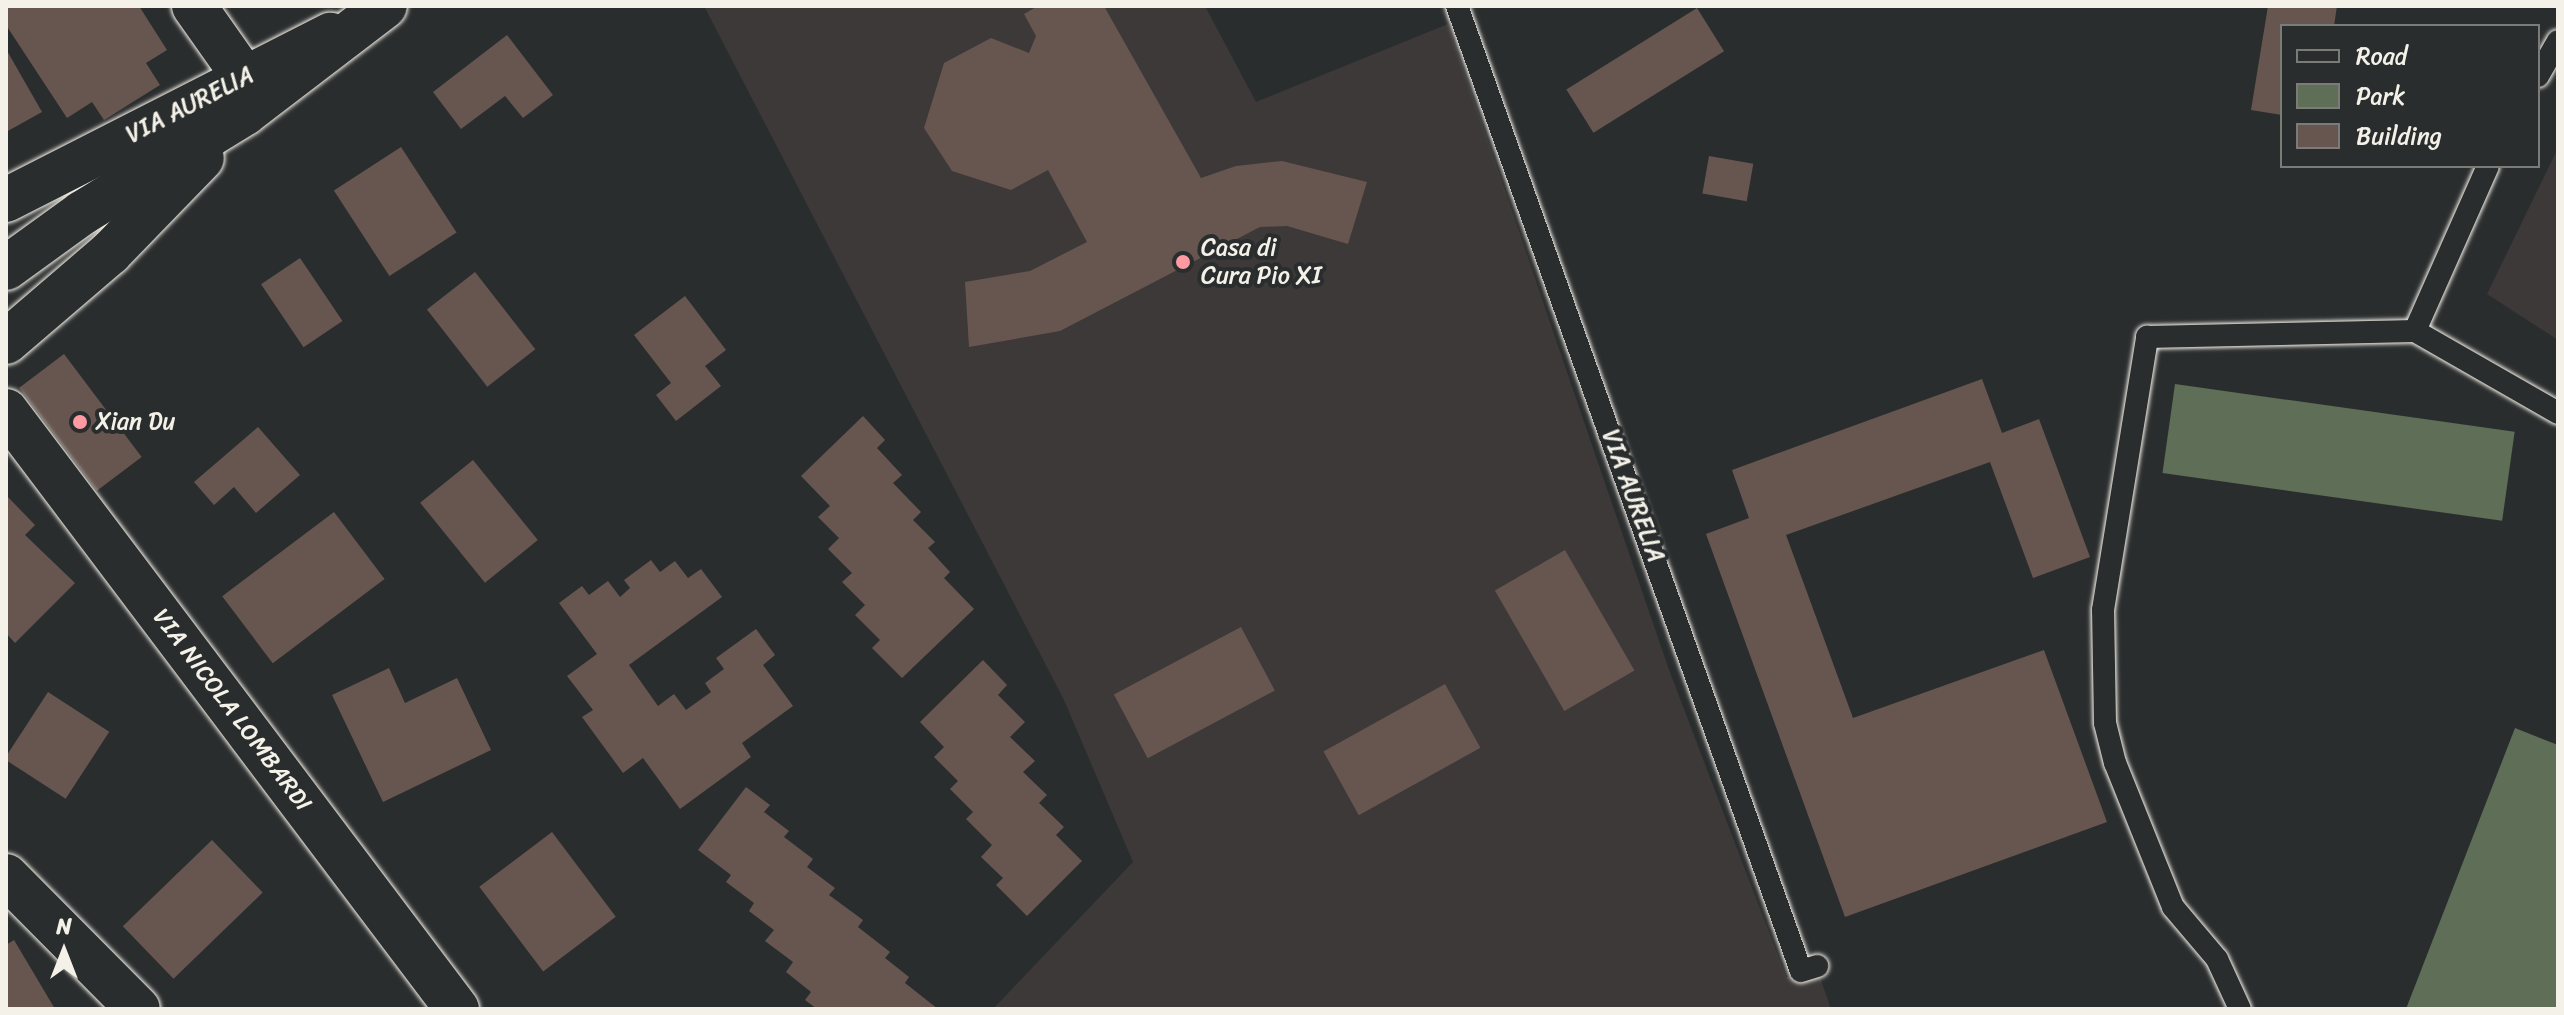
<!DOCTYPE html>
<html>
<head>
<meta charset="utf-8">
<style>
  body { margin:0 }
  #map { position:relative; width:2564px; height:1015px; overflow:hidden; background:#2a2d2e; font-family:Sriracha,sans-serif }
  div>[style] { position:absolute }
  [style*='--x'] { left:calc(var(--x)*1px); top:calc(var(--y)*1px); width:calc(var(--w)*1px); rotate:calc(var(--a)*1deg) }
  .built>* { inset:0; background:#3c3938 }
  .green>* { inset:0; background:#5e6e57; transform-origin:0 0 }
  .building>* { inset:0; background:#675650; transform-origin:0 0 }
  .roads { filter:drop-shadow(0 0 2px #f4f1e8) drop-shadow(0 0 2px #f4f1e8) }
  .lane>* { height:22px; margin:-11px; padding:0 11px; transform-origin:11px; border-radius:11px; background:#2a2d2e }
  .street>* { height:44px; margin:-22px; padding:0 22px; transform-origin:22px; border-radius:22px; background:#2a2d2e }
  .primary>* { height:44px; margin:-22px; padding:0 22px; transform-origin:22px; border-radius:22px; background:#2a2d2e }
  .dots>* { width:22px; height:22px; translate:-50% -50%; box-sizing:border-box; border:4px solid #2a2d2e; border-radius:50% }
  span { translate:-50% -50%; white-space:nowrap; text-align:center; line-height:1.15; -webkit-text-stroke:8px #2a2d2e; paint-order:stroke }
  .street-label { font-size:24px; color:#f4f1e8 }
  .poi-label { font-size:24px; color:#f4f1e8 }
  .left { translate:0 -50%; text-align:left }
  .frame { position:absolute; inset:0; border:8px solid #f4f1e8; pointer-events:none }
  .legend { position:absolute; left:2280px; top:24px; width:260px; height:144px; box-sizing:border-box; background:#2a2d2e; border:2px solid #7b7b78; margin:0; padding:10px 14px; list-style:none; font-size:24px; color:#f4f1e8 }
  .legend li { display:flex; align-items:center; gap:16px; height:40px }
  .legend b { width:40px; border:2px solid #7b7b78 }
  .north { position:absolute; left:24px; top:911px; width:80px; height:80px; -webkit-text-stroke:6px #2a2d2e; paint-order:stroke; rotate:0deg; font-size:22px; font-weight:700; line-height:32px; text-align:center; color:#f4f1e8 }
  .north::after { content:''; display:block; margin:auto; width:28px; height:36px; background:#f4f1e8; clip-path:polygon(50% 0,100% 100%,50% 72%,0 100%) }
</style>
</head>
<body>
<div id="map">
  <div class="built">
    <div style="clip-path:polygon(704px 6px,1205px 6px,1256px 102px,1448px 24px,1668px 667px,1786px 977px,1820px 977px,1831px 1009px,993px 1009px,1133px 862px,1064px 700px)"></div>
    <div style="clip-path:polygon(2558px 148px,2558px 340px,2487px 294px)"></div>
  </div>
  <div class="green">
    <div style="left:2175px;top:384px;width:343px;height:90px;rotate:8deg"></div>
    <div style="clip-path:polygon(2515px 728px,2558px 745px,2558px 1009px,2406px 1009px)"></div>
  </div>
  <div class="building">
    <div style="clip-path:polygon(6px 6px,139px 6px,167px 50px,146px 63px,160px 85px,104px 120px,92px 102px,67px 118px,6px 25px)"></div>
    <div style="clip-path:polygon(1038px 6px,1104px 6px,1201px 178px,1236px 166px,1282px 161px,1367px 182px,1348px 244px,1287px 226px,1260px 227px,1060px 331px,969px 347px,965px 282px,1030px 271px,1087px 242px,1048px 170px,1011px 190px,952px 171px,924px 128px,944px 63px,991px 38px,1029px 53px,1036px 36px,1024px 14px)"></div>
    <div style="clip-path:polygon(2268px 6px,2337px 6px,2334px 26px,2282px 26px,2282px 115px,2251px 110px)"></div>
    <div style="left:1697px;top:8px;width:51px;height:154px;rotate:58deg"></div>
    <div style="clip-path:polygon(507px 35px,553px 95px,523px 118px,505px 96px,461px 129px,433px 92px)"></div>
    <div style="clip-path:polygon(6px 49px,42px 112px,6px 132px)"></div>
    <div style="left:401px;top:147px;width:102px;height:80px;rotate:57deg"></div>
    <div style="left:1709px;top:156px;width:45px;height:38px;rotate:10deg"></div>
    <div style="left:300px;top:258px;width:76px;height:47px;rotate:56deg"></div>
    <div style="left:475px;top:272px;width:98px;height:61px;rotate:52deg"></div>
    <div style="clip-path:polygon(685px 296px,726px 350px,705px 366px,721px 386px,676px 421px,656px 395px,671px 383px,634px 335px)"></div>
    <div style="left:64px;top:354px;width:129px;height:56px;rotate:53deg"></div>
    <div style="clip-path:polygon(1982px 379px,2002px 433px,2039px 419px,2090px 557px,2033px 578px,1990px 462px,1786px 535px,1853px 718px,2044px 650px,2107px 822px,1845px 917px,1706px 534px,1749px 518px,1732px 470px)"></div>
    <div style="clip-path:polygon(863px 416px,885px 440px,877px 448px,902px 475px,893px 483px,921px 512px,913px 520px,935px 542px,928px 548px,950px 572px,944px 578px,974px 609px,902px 678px,872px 648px,880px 640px,855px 615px,865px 605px,842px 582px,852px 573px,828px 549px,839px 538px,818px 517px,830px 506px,801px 476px)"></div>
    <div style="clip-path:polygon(258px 427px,300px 475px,256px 513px,234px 487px,214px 505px,194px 482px)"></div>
    <div style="left:473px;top:460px;width:103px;height:68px;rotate:51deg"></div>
    <div style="clip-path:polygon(6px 495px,35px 525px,25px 535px,75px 583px,15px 643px,6px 633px)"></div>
    <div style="left:334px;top:512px;width:84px;height:140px;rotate:53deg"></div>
    <div style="left:1565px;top:550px;width:139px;height:81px;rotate:60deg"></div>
    <div style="clip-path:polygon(651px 560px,660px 572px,675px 561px,688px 578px,701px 569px,722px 597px,629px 665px,658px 706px,674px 694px,686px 710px,711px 692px,705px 683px,724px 669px,716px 658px,756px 629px,775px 655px,763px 665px,793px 706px,742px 743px,751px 757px,680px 809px,643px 758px,623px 773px,582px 717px,593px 710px,567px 676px,597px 654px,559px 603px,582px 586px,589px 595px,608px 581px,620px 597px,630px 588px,624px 580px)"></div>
    <div style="left:1241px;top:627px;width:72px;height:144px;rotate:62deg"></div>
    <div style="clip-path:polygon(983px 660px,1007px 685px,998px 695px,1025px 722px,1010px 737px,1035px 761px,1023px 772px,1047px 795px,1039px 803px,1064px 827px,1056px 835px,1082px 861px,1027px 916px,996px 885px,1003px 878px,981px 857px,992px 845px,966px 819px,973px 812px,950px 789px,958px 781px,934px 757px,944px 747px,920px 722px)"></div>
    <div style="clip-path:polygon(389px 668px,405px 703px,457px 678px,491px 750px,383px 802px,332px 695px)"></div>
    <div style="left:1445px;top:684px;width:73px;height:139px;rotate:61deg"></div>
    <div style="left:48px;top:692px;width:73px;height:80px;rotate:33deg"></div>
    <div style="clip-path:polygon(746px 787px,770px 805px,764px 812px,789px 831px,784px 837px,813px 859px,807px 867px,835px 888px,829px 895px,863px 920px,858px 927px,890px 952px,885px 958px,909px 977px,905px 983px,938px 1009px,817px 1009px,805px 1000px,811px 992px,786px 972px,793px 962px,765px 941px,774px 930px,749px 911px,754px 903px,726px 882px,731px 875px,698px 850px)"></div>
    <div style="left:552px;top:832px;width:106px;height:91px;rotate:53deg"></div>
    <div style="left:212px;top:840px;width:73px;height:124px;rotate:46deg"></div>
    <div style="clip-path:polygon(14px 940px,55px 1009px,6px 1009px,6px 945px)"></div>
  </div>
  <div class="roads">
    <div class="lane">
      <div style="--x:1457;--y:6;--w:1024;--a:70.38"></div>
      <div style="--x:1801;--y:971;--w:17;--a:-17"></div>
      <div style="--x:2538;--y:76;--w:40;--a:-60.3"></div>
      <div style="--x:2488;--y:166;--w:180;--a:113.9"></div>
      <div style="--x:2415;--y:331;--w:165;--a:29.8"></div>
      <div style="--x:2240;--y:1009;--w:55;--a:-114.7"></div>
      <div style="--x:2217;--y:959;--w:68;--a:-130.2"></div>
      <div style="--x:2173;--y:907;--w:155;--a:-111.9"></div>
      <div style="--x:2115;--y:763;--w:41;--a:-104"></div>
      <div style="--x:2105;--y:723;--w:113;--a:-91"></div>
      <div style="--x:2103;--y:610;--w:277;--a:-80.8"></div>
      <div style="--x:2147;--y:337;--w:268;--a:-1.3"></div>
    </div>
    <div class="street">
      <div style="--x:194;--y:6;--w:87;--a:54.8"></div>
      <div style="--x:6;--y:200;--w:364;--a:-27"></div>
      <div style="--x:6;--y:411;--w:749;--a:52.98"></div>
      <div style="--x:6;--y:876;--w:187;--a:45.2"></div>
    </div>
    <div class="primary">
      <div style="--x:6;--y:268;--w:94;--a:-35.9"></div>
      <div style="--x:82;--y:213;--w:191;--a:-31.5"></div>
      <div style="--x:245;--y:113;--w:176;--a:-37.4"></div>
      <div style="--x:6;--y:342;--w:137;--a:-40.6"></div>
      <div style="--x:110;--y:253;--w:132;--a:-45.9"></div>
    </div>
  </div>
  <div class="dots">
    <div style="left:1183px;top:262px;background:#ff9aa2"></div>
    <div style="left:80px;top:422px;background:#ff9aa2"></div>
  </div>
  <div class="street-label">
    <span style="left:190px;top:105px;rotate:-27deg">VIA AURELIA</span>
    <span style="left:1633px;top:496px;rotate:70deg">VIA AURELIA</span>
    <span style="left:232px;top:710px;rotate:53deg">VIA NICOLA LOMBARDI</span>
  </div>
  <div class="poi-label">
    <span class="left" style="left:1201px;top:262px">Casa di<br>Cura Pio XI</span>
    <span class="left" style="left:96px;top:422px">Xian Du</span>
  </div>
  <div class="frame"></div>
  <ul class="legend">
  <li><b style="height:10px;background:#2a2d2e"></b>Road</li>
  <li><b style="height:22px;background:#5e6e57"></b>Park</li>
  <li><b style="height:22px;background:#675650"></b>Building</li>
  </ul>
  <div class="north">N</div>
</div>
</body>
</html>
